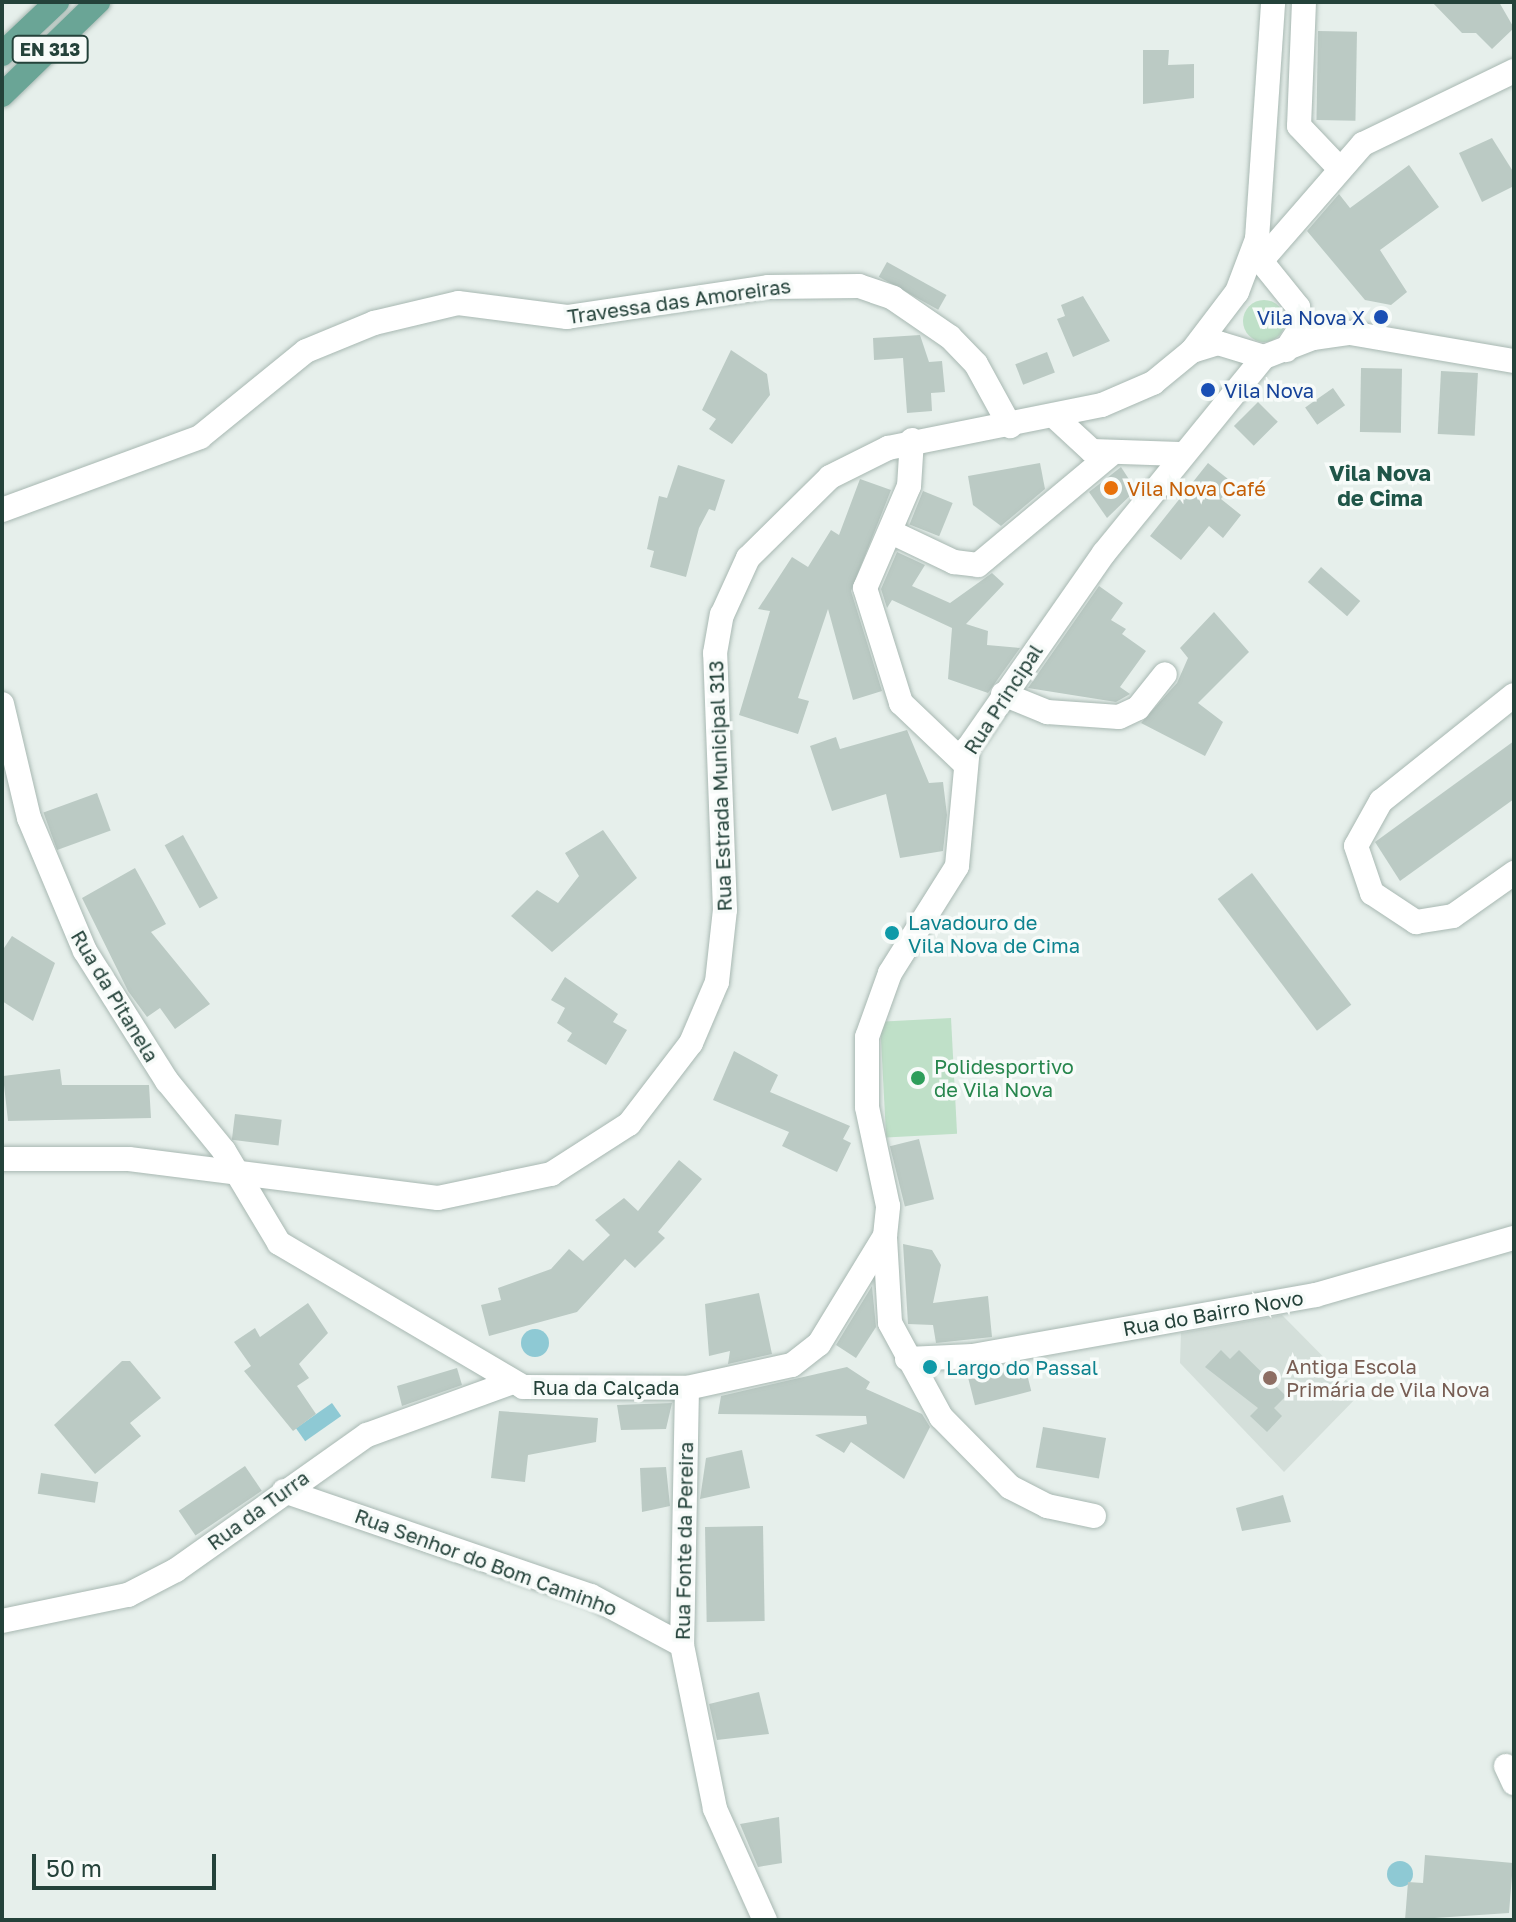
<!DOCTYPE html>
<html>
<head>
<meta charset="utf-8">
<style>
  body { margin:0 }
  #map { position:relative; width:1516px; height:1922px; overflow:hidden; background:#e6efeb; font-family:"Golos Text",sans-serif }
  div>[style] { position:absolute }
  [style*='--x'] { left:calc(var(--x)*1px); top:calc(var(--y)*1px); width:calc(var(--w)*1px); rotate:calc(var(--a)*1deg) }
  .built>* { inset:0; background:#d4dfda }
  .green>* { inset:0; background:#bfe0c8; transform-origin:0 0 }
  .round { border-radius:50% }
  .water>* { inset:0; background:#8ec9d4; transform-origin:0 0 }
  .building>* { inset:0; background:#bbcac4; transform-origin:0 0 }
  .roads { filter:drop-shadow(0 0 2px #a8b8b2) drop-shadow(0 0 2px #a8b8b2) }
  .street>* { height:24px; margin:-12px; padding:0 12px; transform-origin:12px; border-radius:12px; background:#fff }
  .secondary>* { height:24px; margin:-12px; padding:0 12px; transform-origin:12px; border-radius:12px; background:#fff }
  .primary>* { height:24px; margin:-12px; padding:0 12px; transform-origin:12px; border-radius:12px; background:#6aa596 }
  .dots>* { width:22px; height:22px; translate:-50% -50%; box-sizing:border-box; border:4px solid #f7fbf9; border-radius:50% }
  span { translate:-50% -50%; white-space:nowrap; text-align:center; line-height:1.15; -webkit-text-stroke:7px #f7fbf9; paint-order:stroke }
  .shield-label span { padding:2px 6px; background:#f7fbf9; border:2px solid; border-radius:6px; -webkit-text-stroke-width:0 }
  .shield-label { font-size:18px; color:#24423a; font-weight:700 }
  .street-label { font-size:20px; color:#24423a }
  .transit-label { font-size:20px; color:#164399 }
  .right { translate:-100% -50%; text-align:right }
  .left { translate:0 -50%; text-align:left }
  .food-label { font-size:20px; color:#c56008 }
  .culture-label { font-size:20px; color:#0d838f }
  .leisure-label { font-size:20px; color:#27864d }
  .education-label { font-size:20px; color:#785e54 }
  .neighbourhood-label { font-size:22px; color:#1f5548; font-weight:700 }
  .frame { position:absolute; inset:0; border:4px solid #24423a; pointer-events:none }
  .scale { position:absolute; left:32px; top:1854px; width:184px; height:36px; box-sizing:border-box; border:4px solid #24423a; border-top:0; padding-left:10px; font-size:24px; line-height:28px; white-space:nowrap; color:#24423a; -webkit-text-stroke:6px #f7fbf9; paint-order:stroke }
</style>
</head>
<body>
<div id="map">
  <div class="built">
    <div style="clip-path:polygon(1282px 1315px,1360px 1394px,1284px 1472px,1180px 1363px,1181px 1333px)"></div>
  </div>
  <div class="green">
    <div class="round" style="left:1243px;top:300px;width:42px;height:42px"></div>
    <div style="left:951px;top:1018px;width:116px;height:71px;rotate:87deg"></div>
  </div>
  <div class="water">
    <div class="round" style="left:521px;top:1329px;width:28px;height:28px"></div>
    <div style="left:332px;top:1403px;width:16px;height:44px;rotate:55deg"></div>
    <div class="round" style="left:1387px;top:1861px;width:26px;height:26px"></div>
  </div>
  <div class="building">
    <div style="clip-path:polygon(1432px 2px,1499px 2px,1514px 28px,1492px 49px,1476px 33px,1462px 33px)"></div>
    <div style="left:1318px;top:31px;width:39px;height:89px;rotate:1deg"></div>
    <div style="clip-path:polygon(1143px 50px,1169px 50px,1168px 65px,1194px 64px,1194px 98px,1143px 104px)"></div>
    <div style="clip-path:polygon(1492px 138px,1514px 173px,1514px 186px,1482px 202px,1459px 153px)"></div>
    <div style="clip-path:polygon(1409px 165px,1439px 207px,1380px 250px,1407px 292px,1391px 305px,1365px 300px,1307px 231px,1339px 194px,1350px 208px)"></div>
    <div style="left:887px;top:262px;width:68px;height:17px;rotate:29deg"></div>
    <div style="clip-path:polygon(1083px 296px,1110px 341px,1073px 357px,1057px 319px,1065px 316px,1061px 305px)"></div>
    <div style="clip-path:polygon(920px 335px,929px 362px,942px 361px,945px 392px,931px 393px,932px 411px,907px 413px,903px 358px,874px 360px,873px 338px)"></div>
    <div style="clip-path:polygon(731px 350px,767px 374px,770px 395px,732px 444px,709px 429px,716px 419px,702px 410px)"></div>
    <div style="left:1047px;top:352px;width:22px;height:34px;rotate:69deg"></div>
    <div style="left:1361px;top:368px;width:41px;height:64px;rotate:1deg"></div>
    <div style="left:1441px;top:371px;width:37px;height:63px;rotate:3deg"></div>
    <div style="left:1333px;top:388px;width:21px;height:34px;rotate:55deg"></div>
    <div style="left:1258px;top:402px;width:28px;height:34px;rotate:45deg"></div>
    <div style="clip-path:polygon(1040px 463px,1045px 489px,1001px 526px,973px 505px,968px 476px)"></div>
    <div style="clip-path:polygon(1208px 463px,1233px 483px,1221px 499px,1241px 515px,1223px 538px,1209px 526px,1181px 560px,1150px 536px)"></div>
    <div style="clip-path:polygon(678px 465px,725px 480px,715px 511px,709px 509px,699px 528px,686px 577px,650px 567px,654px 551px,647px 549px,659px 496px,667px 498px)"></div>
    <div style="clip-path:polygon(1121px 467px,1136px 490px,1107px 518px,1089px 492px)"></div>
    <div style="clip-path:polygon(860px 479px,891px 490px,851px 591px,882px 691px,853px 700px,828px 609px,798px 698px,809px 701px,798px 734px,739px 715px,770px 611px,758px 609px,792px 557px,808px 567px,831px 530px,839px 535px)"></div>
    <div style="left:923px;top:491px;width:32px;height:36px;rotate:22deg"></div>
    <div style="clip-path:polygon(897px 552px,925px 565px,912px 586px,950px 603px,992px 573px,1004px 584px,966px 624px,988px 631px,987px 645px,1020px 648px,988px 693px,948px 679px,952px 628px,892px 600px,887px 608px,881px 589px)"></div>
    <div style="left:1321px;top:567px;width:52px;height:20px;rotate:41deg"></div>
    <div style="clip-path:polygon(1099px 586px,1123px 603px,1111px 620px,1126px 629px,1122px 634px,1146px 651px,1120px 687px,1130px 694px,1116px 702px,1028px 688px)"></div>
    <div style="clip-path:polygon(1214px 612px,1249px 652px,1198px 703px,1223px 722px,1205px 756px,1141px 723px,1177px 683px,1188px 658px,1180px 648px)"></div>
    <div style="clip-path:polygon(907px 730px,929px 783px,943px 782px,947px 815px,943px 851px,900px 858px,886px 794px,832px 811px,810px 746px,836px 737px,840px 749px)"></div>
    <div style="clip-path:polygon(1514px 741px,1514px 799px,1400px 881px,1375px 842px)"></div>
    <div style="left:97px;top:793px;width:40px;height:57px;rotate:70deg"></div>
    <div style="clip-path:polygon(603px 830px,637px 878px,552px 952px,511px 916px,537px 890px,558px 903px,579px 876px,565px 853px)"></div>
    <div style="left:183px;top:835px;width:72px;height:21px;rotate:61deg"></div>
    <div style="clip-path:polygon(135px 868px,166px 924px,151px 932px,210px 1004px,175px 1029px,160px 1008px,147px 1017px,128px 991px,82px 898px)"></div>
    <div style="left:1252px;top:873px;width:165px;height:43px;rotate:53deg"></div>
    <div style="clip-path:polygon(12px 936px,55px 963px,33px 1021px,2px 1001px,2px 951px)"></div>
    <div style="clip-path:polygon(565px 977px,618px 1014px,613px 1022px,627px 1030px,606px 1065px,567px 1041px,572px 1033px,557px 1023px,565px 1008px,551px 1000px)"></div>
    <div style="clip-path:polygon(734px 1051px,778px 1075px,770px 1092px,850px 1126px,843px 1139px,851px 1143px,837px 1172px,782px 1146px,789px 1132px,713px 1100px)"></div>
    <div style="clip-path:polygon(60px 1069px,62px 1085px,149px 1085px,151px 1118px,8px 1121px,3px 1076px)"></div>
    <div style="left:235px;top:1114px;width:47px;height:26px;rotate:7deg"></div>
    <div style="left:919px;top:1139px;width:62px;height:30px;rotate:76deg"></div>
    <div style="clip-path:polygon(679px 1160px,702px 1179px,658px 1232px,665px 1238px,635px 1268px,625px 1259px,577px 1312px,489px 1336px,481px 1305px,501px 1300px,498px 1288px,551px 1269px,569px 1249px,583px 1261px,610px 1235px,595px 1220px,624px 1198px,638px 1211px)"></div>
    <div style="clip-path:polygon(903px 1244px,932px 1250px,941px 1265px,933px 1303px,988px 1296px,992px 1337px,936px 1343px,933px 1325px,908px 1324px)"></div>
    <div style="clip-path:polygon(872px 1286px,876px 1327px,856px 1358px,836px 1345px)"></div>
    <div style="clip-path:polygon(759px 1293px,772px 1354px,728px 1364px,730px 1351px,709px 1356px,705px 1304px)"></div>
    <div style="clip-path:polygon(308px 1303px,328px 1333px,299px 1364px,309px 1378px,297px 1386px,316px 1414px,293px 1431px,244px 1371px,251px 1366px,234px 1342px,255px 1328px,260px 1337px)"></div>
    <div style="clip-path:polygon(1221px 1350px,1230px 1359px,1239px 1350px,1286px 1396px,1274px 1408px,1282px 1416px,1267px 1432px,1250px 1416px,1258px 1408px,1205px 1367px)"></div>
    <div style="clip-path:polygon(122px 1361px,130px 1361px,161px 1398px,130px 1423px,141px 1436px,95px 1474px,54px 1425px)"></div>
    <div style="left:1024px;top:1362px;width:30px;height:58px;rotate:76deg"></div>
    <div style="clip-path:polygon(847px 1367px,870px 1382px,866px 1389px,922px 1414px,930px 1427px,904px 1479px,851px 1442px,844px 1453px,815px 1435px,867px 1424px,866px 1416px,718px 1414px,721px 1396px)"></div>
    <div style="clip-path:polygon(457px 1368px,462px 1385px,402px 1406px,397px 1386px)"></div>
    <div style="clip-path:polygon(672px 1403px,666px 1429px,621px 1430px,617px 1405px)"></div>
    <div style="clip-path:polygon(499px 1411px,598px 1418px,596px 1442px,528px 1455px,525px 1482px,491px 1478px)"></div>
    <div style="left:1043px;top:1427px;width:64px;height:41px;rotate:10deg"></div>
    <div style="clip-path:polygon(742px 1450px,750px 1488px,700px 1499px,706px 1458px)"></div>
    <div style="left:245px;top:1466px;width:30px;height:80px;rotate:56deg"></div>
    <div style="clip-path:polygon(666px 1467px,670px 1506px,642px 1512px,640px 1468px)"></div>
    <div style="left:41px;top:1473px;width:58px;height:21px;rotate:9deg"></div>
    <div style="clip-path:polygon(1283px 1495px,1291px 1522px,1242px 1531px,1236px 1508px)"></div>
    <div style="left:763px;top:1526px;width:95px;height:58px;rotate:89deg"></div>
    <div style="clip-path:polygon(759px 1692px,769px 1734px,717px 1740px,709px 1704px)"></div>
    <div style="clip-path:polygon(779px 1817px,782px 1863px,758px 1867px,740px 1824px)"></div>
    <div style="clip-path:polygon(1425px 1855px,1513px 1863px,1509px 1913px,1405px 1920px,1408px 1882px,1423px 1883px)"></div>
  </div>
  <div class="roads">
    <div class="street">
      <div style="--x:1304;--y:2;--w:124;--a:92.3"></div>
      <div style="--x:1299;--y:126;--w:58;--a:46.4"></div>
      <div style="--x:1262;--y:260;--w:154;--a:-49"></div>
      <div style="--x:1363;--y:144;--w:168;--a:-25.8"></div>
      <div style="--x:1055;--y:417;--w:50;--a:42.6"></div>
      <div style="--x:1092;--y:451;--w:88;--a:2"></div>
      <div style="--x:912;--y:440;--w:46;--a:93.7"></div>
      <div style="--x:909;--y:486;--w:111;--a:113.3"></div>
      <div style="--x:865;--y:588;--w:121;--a:72.6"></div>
      <div style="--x:901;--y:703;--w:86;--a:43.6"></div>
      <div style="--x:2;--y:510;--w:211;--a:-20.2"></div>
      <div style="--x:200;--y:437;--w:136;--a:-39.1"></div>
      <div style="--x:306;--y:351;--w:74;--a:-22.4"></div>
      <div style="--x:374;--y:323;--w:86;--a:-13.4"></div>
      <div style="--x:458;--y:303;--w:110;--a:7.3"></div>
      <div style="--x:567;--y:317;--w:203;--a:-8.5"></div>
      <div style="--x:768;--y:287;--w:91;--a:-0.6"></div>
      <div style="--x:859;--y:286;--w:36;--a:19"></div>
      <div style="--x:893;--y:298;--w:69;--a:34.4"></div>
      <div style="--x:950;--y:337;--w:37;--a:46"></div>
      <div style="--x:976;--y:364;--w:71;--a:61.3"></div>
      <div style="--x:891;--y:532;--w:70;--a:25.5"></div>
      <div style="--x:954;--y:562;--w:24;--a:7"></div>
      <div style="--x:978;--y:565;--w:173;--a:-39.8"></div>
      <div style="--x:1003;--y:694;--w:48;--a:22.2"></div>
      <div style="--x:1047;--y:712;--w:72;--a:4"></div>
      <div style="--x:1119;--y:717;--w:21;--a:-25"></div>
      <div style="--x:1138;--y:708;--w:43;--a:-51.5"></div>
      <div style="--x:1514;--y:695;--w:170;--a:141.4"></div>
      <div style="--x:1381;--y:801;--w:51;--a:119.1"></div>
      <div style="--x:1356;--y:846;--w:50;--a:71.2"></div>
      <div style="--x:1372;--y:893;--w:53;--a:33.4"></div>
      <div style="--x:1416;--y:922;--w:37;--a:-9"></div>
      <div style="--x:1453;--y:916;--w:75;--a:-35.2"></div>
      <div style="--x:2;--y:704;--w:117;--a:76.7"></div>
      <div style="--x:29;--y:818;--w:144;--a:67.2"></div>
      <div style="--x:85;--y:951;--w:154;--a:57.8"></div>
      <div style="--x:167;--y:1081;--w:90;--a:50.8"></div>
      <div style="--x:224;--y:1151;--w:107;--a:59.1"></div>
      <div style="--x:279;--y:1243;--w:283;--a:30.5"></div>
      <div style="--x:523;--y:1387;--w:164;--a:0.3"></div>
      <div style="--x:687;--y:1388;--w:107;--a:-12.4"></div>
      <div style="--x:792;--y:1365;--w:34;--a:-38"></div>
      <div style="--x:819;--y:1344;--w:127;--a:-58.6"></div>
      <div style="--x:885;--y:1236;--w:30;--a:-84"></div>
      <div style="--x:888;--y:1206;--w:101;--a:-102"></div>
      <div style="--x:867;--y:1107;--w:70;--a:-90"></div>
      <div style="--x:867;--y:1037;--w:68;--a:-70.2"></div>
      <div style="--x:890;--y:973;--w:126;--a:-57.9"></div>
      <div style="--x:957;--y:866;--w:119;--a:-84.7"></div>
      <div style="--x:968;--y:748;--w:238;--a:-55.1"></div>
      <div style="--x:1104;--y:553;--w:253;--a:-50.8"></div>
      <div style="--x:885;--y:1238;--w:85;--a:86.6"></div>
      <div style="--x:890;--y:1323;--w:107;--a:61.5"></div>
      <div style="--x:941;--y:1417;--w:98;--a:45.4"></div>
      <div style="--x:1010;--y:1487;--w:42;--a:27.2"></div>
      <div style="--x:1047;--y:1506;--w:48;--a:12"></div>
      <div style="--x:907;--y:1359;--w:66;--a:-2.6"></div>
      <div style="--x:973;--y:1356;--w:348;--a:-10.1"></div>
      <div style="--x:1316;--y:1295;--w:206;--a:-16.1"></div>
      <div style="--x:687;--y:1388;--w:257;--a:91.1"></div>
      <div style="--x:682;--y:1645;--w:167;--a:78.6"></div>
      <div style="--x:715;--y:1809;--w:122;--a:65.8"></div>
      <div style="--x:284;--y:1491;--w:324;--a:18.9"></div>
      <div style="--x:591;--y:1596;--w:103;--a:28.3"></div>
      <div style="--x:2;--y:1621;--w:129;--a:-11.7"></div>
      <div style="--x:128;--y:1595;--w:54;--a:-27.5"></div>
      <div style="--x:176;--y:1570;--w:234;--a:-35.3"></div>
      <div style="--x:367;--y:1435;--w:152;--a:-20"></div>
      <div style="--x:1506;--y:1766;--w:19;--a:65"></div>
    </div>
    <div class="secondary">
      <div style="--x:1257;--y:239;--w:28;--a:73"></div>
      <div style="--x:1265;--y:266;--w:53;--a:51.2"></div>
      <div style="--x:1298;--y:307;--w:23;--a:88"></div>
      <div style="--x:1299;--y:330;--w:24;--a:123"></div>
      <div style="--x:1192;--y:351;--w:27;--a:-17"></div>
      <div style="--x:1218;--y:343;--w:48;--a:16.9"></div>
      <div style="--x:1264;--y:357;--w:53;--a:-21.2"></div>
      <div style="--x:1313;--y:338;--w:37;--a:-8"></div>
      <div style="--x:1350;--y:333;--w:166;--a:9.7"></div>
      <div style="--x:2;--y:1159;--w:127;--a:0"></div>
      <div style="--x:129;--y:1159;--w:311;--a:7.2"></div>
      <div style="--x:438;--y:1198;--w:116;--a:-12"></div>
      <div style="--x:551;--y:1174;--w:93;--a:-32.7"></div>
      <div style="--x:629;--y:1124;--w:102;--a:-52.6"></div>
      <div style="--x:691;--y:1043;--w:66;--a:-66.9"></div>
      <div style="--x:717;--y:982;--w:72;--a:-83.7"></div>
      <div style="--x:725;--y:910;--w:257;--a:-92.2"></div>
      <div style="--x:715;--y:653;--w:39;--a:-80"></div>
      <div style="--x:722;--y:615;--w:63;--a:-65.5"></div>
      <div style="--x:748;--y:558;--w:115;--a:-44.6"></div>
      <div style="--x:830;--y:477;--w:65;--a:-26.6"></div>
      <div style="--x:888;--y:448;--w:218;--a:-11.4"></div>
      <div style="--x:1102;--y:405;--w:56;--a:-23.3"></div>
      <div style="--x:1153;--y:383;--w:50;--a:-39.4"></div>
      <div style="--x:1192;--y:351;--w:74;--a:-52.7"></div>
      <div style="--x:1237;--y:292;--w:57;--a:-69.3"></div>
      <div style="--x:1257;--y:239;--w:238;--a:-86.1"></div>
    </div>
    <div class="primary">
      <div style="--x:2;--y:54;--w:76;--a:-43.4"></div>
      <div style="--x:2;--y:95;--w:134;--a:-44.1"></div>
    </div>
  </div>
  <div class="dots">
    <div style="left:1381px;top:317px;background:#1a4fb4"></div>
    <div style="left:1208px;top:390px;background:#1a4fb4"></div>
    <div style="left:1111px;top:488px;background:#e8710a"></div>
    <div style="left:892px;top:933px;background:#0f9aa8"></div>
    <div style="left:918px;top:1078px;background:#2e9e5b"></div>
    <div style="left:930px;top:1367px;background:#0f9aa8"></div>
    <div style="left:1270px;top:1378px;background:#8d6e63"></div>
  </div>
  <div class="shield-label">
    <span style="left:50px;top:49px">EN 313</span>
  </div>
  <div class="street-label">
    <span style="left:679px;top:301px;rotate:-8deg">Travessa das Amoreiras</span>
    <span style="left:1003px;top:699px;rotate:-57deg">Rua Principal</span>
    <span style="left:720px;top:786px;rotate:-92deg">Rua Estrada Municipal 313</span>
    <span style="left:115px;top:996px;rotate:59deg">Rua da Pitanela</span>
    <span style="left:1213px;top:1313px;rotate:-10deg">Rua do Bairro Novo</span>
    <span style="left:606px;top:1387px">Rua da Calçada</span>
    <span style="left:258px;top:1510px;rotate:-36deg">Rua da Turra</span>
    <span style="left:684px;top:1541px;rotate:-89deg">Rua Fonte da Pereira</span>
    <span style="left:486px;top:1562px;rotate:20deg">Rua Senhor do Bom Caminho</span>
  </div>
  <div class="transit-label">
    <span class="right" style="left:1365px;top:317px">Vila Nova X</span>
    <span class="left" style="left:1224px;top:390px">Vila Nova</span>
  </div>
  <div class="food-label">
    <span class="left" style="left:1127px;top:488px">Vila Nova Café</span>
  </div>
  <div class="culture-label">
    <span class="left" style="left:908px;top:934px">Lavadouro de<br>Vila Nova de Cima</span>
    <span class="left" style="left:946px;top:1367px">Largo do Passal</span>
  </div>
  <div class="leisure-label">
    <span class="left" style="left:934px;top:1078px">Polidesportivo<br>de Vila Nova</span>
  </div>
  <div class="education-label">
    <span class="left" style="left:1286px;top:1378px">Antiga Escola<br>Primária de Vila Nova</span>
  </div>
  <div class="neighbourhood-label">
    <span style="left:1380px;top:485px">Vila Nova<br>de Cima</span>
  </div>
  <div class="frame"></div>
  <div class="scale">50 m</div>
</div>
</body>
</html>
